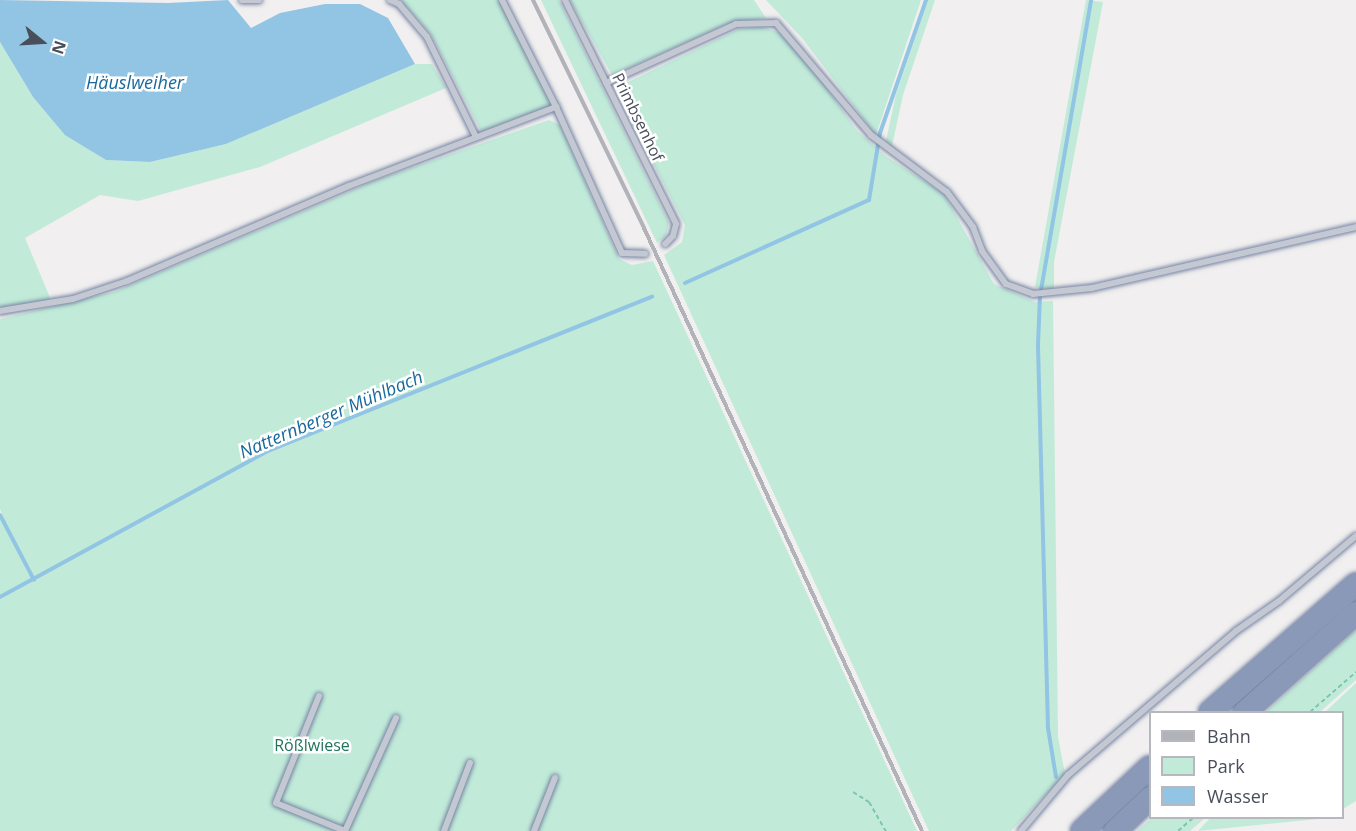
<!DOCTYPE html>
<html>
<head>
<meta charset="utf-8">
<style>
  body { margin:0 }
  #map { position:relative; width:1356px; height:831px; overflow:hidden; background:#f1efef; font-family:"Open Sans",sans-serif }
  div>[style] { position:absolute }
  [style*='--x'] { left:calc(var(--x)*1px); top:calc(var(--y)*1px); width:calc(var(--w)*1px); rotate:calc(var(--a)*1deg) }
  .green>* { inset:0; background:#c1ebd8 }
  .water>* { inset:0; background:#92c4e4 }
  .stream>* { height:4px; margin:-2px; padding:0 2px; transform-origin:2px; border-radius:2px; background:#92c4e4 }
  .path>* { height:2px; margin-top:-1px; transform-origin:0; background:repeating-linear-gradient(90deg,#7cc5ae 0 4.5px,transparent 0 7.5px) }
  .roads { filter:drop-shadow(0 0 2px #7684a4) drop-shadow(0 0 2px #7684a4) }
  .lane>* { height:6px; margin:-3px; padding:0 3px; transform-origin:3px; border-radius:3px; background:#c3c8d2 }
  .highway>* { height:22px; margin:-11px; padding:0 11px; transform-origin:11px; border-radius:11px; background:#8b99b9 }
  .rail>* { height:4px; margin:-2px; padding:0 2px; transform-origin:2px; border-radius:2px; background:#b1b3b8 }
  span { translate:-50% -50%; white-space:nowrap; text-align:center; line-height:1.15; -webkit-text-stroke:5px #fff; paint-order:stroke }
  .street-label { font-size:16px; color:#484e5a }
  .park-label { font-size:16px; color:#1f755a }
  .water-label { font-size:18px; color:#19699c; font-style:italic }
  .legend { position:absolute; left:1149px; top:711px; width:195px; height:108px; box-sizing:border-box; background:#fff; border:2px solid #b6b8bd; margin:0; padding:8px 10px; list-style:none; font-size:18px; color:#484e5a }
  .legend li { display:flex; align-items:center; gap:12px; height:30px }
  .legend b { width:30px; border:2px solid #b6b8bd }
  .north { position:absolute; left:12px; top:12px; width:60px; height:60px; -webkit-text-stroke:4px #fff; paint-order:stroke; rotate:108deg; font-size:16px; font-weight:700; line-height:24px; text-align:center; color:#484e5a }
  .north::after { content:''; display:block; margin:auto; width:21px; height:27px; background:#484e5a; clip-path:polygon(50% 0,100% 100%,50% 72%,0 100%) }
</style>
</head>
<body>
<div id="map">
  <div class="green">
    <div style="clip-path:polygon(401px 0,502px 0,556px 107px,482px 133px,431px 34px)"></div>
    <div style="clip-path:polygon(541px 0,559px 0,669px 223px,666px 235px,657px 243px)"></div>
    <div style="clip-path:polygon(570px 0,754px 0,766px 18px,727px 24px,612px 75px)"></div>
    <div style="clip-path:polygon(766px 0,921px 0,876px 135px,802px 38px)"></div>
    <div style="clip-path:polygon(928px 0,935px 0,903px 95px,892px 146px,886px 141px,896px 94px)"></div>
    <div style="clip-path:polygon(1086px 0,1103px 2px,1054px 262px,1054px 290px,1035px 287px)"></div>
    <div style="clip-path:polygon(761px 27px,778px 32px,809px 63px,857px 131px,887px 157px,944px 194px,994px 284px,1035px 302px,1053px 301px,1058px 737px,1065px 774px,1011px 831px,929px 831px,664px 255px,682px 242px,685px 225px,619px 97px,622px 85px,739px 29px)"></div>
    <div style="clip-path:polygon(0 42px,33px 97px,65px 134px,106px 160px,150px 162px,226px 144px,415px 64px,432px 64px,446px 88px,260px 167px,138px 201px,100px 195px,25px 238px,51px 300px,0 308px)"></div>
    <div style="clip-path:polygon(549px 120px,560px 125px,619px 259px,632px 265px,653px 261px,917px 831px,0 831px,0 518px,11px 538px,0 509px,0 319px,114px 292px,377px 180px)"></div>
    <div style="clip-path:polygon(1356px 630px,1356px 680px,1320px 712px,1266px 712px)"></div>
    <div style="clip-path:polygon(1356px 683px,1356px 801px,1343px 809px,1342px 712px,1325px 712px)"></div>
    <div style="clip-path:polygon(1152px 818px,1205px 818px,1190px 831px,1137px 831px)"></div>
    <div style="clip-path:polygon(1210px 818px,1328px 818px,1198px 831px)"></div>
  </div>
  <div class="water">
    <div style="clip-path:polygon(0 0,168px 3px,228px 0,251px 28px,280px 13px,325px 4px,360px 4px,388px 18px,415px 64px,226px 144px,150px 162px,106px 160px,65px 135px,33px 97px,0 42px)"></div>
  </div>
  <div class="stream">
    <div style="--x:685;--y:283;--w:202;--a:-24.3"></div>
    <div style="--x:869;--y:200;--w:68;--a:-80.7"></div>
    <div style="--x:880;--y:133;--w:141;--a:-70.9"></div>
    <div style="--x:0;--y:515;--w:73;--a:62.4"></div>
    <div style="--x:0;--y:597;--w:305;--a:-28.6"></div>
    <div style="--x:268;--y:451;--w:414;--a:-21.9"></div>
    <div style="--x:1056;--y:777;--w:50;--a:-99.3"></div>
    <div style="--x:1048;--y:728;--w:383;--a:-91.5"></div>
    <div style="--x:1038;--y:345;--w:49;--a:-87.7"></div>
    <div style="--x:1040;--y:296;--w:300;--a:-80.2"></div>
  </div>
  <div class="path">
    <div style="--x:1310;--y:712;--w:61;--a:-41"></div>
    <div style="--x:853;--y:792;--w:19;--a:32"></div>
    <div style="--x:869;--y:802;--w:34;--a:60"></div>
    <div style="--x:1178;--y:831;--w:20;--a:-41"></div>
  </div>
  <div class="roads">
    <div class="lane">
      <div style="--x:242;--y:0;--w:17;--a:0"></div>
      <div style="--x:390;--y:0;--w:10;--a:24"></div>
      <div style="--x:399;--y:4;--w:43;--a:49.7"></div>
      <div style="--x:427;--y:37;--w:111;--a:63.9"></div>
      <div style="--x:502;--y:0;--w:120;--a:63.2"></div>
      <div style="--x:565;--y:0;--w:250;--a:63.6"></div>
      <div style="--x:676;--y:224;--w:12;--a:104"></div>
      <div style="--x:673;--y:236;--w:11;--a:135"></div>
      <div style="--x:606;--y:83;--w:143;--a:-24.4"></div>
      <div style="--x:736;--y:24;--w:40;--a:-1.4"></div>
      <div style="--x:776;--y:23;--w:147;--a:49.7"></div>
      <div style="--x:871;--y:135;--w:95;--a:36.9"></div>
      <div style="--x:947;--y:192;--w:44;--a:53.4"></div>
      <div style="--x:973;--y:227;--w:26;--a:69"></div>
      <div style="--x:982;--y:251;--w:41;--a:54"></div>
      <div style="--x:1006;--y:284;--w:29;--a:20"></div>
      <div style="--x:1033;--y:294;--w:59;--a:-5.8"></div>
      <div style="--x:1092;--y:288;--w:271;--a:-13"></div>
      <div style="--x:0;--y:311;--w:74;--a:-9.3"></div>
      <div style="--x:73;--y:299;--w:57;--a:-18.4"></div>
      <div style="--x:127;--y:281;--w:241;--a:-23.2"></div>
      <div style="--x:349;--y:186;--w:222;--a:-20.9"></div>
      <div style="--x:556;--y:107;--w:160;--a:65.7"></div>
      <div style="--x:622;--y:253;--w:23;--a:2"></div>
      <div style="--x:319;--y:696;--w:115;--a:111.9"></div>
      <div style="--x:276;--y:803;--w:74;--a:22.1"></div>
      <div style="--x:345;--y:831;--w:124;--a:-65.7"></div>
      <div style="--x:444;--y:831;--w:73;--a:-69.1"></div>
      <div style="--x:534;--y:831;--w:57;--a:-68.4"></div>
      <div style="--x:1021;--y:831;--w:73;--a:-50"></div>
      <div style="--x:1068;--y:775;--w:221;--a:-40.6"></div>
      <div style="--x:1236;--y:631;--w:52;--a:-34.9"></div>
      <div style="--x:1279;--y:601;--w:101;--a:-40.2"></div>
    </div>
    <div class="highway">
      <div style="--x:1210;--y:712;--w:194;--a:-41.2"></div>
      <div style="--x:1245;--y:712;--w:149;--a:-41.7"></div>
      <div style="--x:1082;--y:831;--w:93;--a:-43.3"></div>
      <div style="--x:1115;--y:831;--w:48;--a:-43.3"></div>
    </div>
  </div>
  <div class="rail">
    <div style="--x:533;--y:0;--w:254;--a:64"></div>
    <div style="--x:644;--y:228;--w:664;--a:65.25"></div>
  </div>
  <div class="street-label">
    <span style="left:638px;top:117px;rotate:64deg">Primbsenhof</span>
  </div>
  <div class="park-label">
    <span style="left:312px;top:745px">Rößlwiese</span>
  </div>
  <div class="water-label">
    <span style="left:135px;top:82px">Häuslweiher</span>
    <span style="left:331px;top:414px;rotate:-23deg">Natternberger Mühlbach</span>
  </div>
  <ul class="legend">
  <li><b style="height:8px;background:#b1b3b8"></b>Bahn</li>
  <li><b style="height:16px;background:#c1ebd8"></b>Park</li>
  <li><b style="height:16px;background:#92c4e4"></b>Wasser</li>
  </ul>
  <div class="north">N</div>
</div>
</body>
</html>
